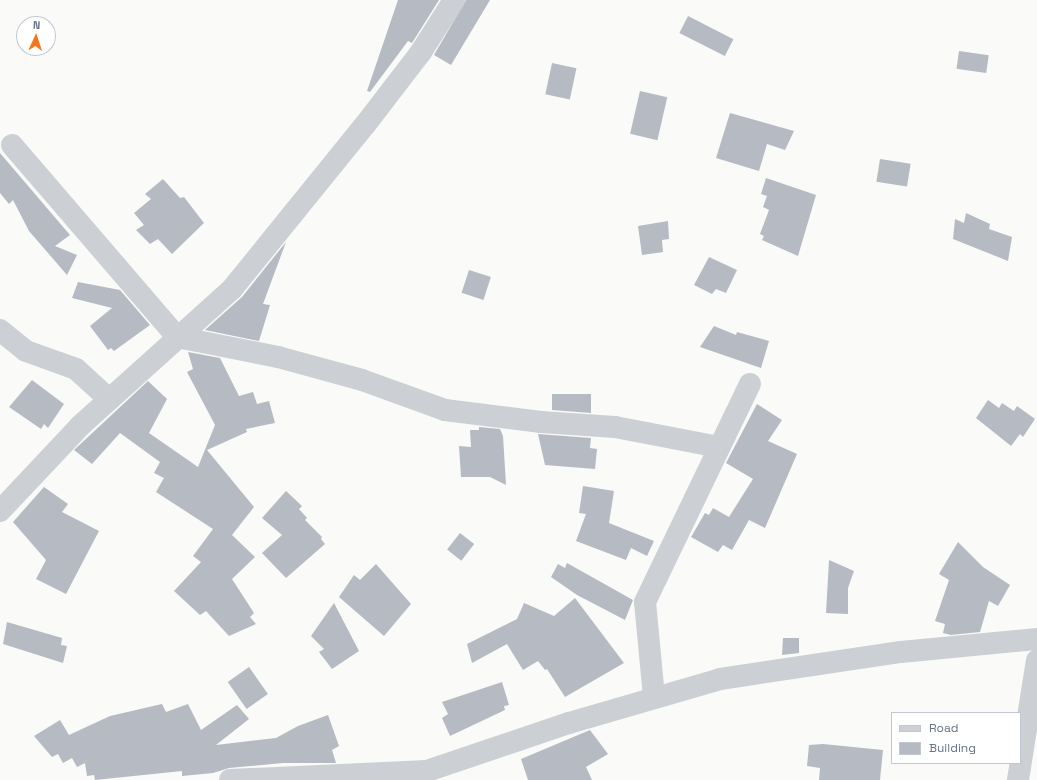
<!DOCTYPE html>
<html>
<head>
<meta charset="utf-8">
<style>
  body { margin:0 }
  #map { position:relative; width:1037px; height:780px; overflow:hidden; background:#fafaf8; font-family:"Space Grotesk",sans-serif }
  div>[style] { position:absolute }
  [style*='--x'] { left:calc(var(--x)*1px); top:calc(var(--y)*1px); width:calc(var(--w)*1px); rotate:calc(var(--a)*1deg) }
  .building>* { inset:0; background:#b5bac3; transform-origin:0 0 }
  .minor>* { height:22px; margin:-11px; padding:0 11px; transform-origin:11px; border-radius:11px; background:#cccfd3 }
  span { translate:-50% -50%; white-space:nowrap; text-align:center; line-height:1.15; -webkit-text-stroke:4px #fff; paint-order:stroke }
  .legend { position:absolute; left:891px; top:712px; width:130px; height:52px; box-sizing:border-box; background:#fff; border:1px solid #c2c7d1; margin:0; padding:5px 7px; list-style:none; font-size:12px; color:#66748c }
  .legend li { display:flex; align-items:center; gap:8px; height:20px }
  .legend b { width:20px; border:1px solid #c2c7d1 }
  .north { position:absolute; left:16px; top:16px; width:40px; height:40px; box-sizing:border-box; background:#fff; border:1px solid #c2c7d1; border-radius:50%; rotate:3deg; font-size:11px; font-weight:700; line-height:16px; text-align:center; color:#66748c }
  .north::after { content:''; display:block; margin:auto; width:14px; height:18px; background:#f5741d; clip-path:polygon(50% 0,100% 100%,50% 72%,0 100%) }
</style>
</head>
<body>
<div id="map">
  <div class="building">
    <div style="clip-path:polygon(398px 0,439px 0,412px 43px,408px 41px,370px 92px,367px 91px)"></div>
    <div style="clip-path:polygon(466px 0,490px 0,451px 65px,434px 55px)"></div>
    <div style="left:688px;top:16px;width:51px;height:19px;rotate:27deg"></div>
    <div style="left:959px;top:51px;width:30px;height:18px;rotate:8deg"></div>
    <div style="left:552px;top:63px;width:25px;height:32px;rotate:12deg"></div>
    <div style="left:640px;top:91px;width:28px;height:44px;rotate:13deg"></div>
    <div style="clip-path:polygon(730px 113px,794px 131px,785px 150px,767px 144px,759px 171px,716px 158px)"></div>
    <div style="clip-path:polygon(0 153px,70px 235px,55px 246px,77px 255px,67px 275px,29px 231px,13px 200px,9px 204px,0 193px)"></div>
    <div style="left:880px;top:159px;width:31px;height:23px;rotate:9deg"></div>
    <div style="clip-path:polygon(766px 178px,816px 195px,798px 256px,762px 240px,764px 236px,760px 234px,769px 210px,763px 207px,767px 196px,761px 194px)"></div>
    <div style="clip-path:polygon(163px 179px,180px 198px,184px 197px,204px 223px,172px 254px,158px 239px,150px 244px,136px 230px,144px 225px,134px 213px,151px 199px,145px 194px)"></div>
    <div style="clip-path:polygon(966px 213px,990px 224px,989px 229px,1012px 237px,1008px 261px,953px 239px,955px 219px,964px 223px)"></div>
    <div style="clip-path:polygon(668px 221px,669px 239px,662px 240px,663px 252px,642px 255px,638px 226px)"></div>
    <div style="clip-path:polygon(286px 242px,263px 304px,270px 305px,259px 341px,205px 330px,242px 297px)"></div>
    <div style="clip-path:polygon(709px 257px,737px 270px,726px 293px,716px 289px,712px 294px,694px 285px)"></div>
    <div style="left:469px;top:270px;width:23px;height:24px;rotate:18deg"></div>
    <div style="clip-path:polygon(78px 282px,120px 290px,150px 325px,114px 351px,111px 348px,108px 350px,90px 326px,112px 308px,72px 298px)"></div>
    <div style="clip-path:polygon(714px 326px,736px 335px,737px 332px,769px 341px,761px 368px,700px 347px)"></div>
    <div style="clip-path:polygon(188px 352px,220px 358px,239px 396px,253px 392px,257px 404px,269px 401px,275px 423px,246px 429px,247px 432px,207px 450px,254px 507px,232px 535px,255px 557px,232px 579px,254px 613px,250px 617px,256px 624px,229px 636px,206px 611px,200px 615px,174px 591px,201px 562px,193px 556px,213px 529px,156px 492px,164px 478px,154px 473px,160px 462px,120px 433px,92px 464px,74px 450px,148px 381px,167px 399px,149px 433px,198px 467px,215px 425px,187px 372px,193px 369px)"></div>
    <div style="clip-path:polygon(32px 380px,64px 404px,48px 428px,44px 424px,41px 429px,9px 407px)"></div>
    <div style="clip-path:polygon(552px 394px,591px 394px,591px 413px,552px 410px)"></div>
    <div style="clip-path:polygon(988px 400px,999px 408px,1002px 403px,1014px 411px,1017px 406px,1035px 419px,1023px 437px,1020px 434px,1011px 446px,976px 418px)"></div>
    <div style="clip-path:polygon(757px 404px,782px 420px,768px 441px,797px 454px,765px 528px,749px 520px,732px 550px,723px 545px,718px 552px,691px 537px,705px 513px,709px 515px,713px 508px,729px 517px,753px 479px,726px 463px)"></div>
    <div style="clip-path:polygon(479px 427px,500px 429px,503px 436px,506px 485px,490px 477px,461px 477px,459px 446px,471px 447px,470px 430px,479px 430px)"></div>
    <div style="clip-path:polygon(538px 434px,591px 438px,590px 448px,597px 449px,595px 469px,545px 465px)"></div>
    <div style="clip-path:polygon(583px 486px,614px 491px,609px 523px,654px 541px,647px 556px,631px 548px,626px 560px,576px 541px,586px 514px,579px 513px)"></div>
    <div style="clip-path:polygon(44px 487px,68px 504px,62px 512px,99px 531px,66px 594px,36px 579px,46px 560px,13px 522px)"></div>
    <div style="clip-path:polygon(286px 491px,302px 506px,299px 509px,307px 518px,305px 520px,322px 537px,321px 539px,325px 544px,286px 578px,262px 553px,282px 535px,262px 518px)"></div>
    <div style="left:460px;top:533px;width:18px;height:21px;rotate:38deg"></div>
    <div style="clip-path:polygon(958px 542px,983px 567px,1010px 585px,998px 606px,989px 601px,980px 632px,951px 635px,943px 633px,945px 624px,935px 621px,949px 580px,939px 574px)"></div>
    <div style="clip-path:polygon(829px 560px,854px 571px,848px 588px,848px 614px,826px 613px)"></div>
    <div style="clip-path:polygon(567px 563px,633px 600px,625px 620px,577px 595px,551px 577px,558px 564px,565px 568px)"></div>
    <div style="clip-path:polygon(376px 564px,411px 604px,384px 636px,339px 597px,354px 575px,360px 580px)"></div>
    <div style="clip-path:polygon(575px 598px,624px 663px,565px 697px,547px 669px,545px 670px,538px 661px,523px 670px,507px 644px,472px 663px,467px 644px,517px 619px,524px 603px,554px 616px)"></div>
    <div style="clip-path:polygon(334px 603px,359px 651px,332px 669px,319px 652px,324px 649px,311px 636px)"></div>
    <div style="clip-path:polygon(7px 622px,62px 638px,61px 645px,67px 646px,63px 663px,3px 644px)"></div>
    <div style="clip-path:polygon(783px 638px,799px 638px,799px 653px,782px 655px)"></div>
    <div style="left:249px;top:667px;width:33px;height:26px;rotate:55deg"></div>
    <div style="clip-path:polygon(502px 682px,509px 705px,504px 706px,505px 710px,450px 736px,442px 718px,448px 714px,442px 702px)"></div>
    <div style="clip-path:polygon(162px 704px,166px 712px,188px 704px,201px 730px,237px 705px,249px 719px,216px 745px,276px 738px,298px 726px,328px 715px,339px 746px,332px 750px,336px 763px,283px 763px,229px 768px,213px 773px,182px 776px,182px 771px,95px 780px,94px 775px,87px 776px,85px 763px,77px 767px,72px 758px,63px 763px,58px 754px,52px 757px,34px 736px,60px 720px,69px 735px,110px 716px)"></div>
    <div style="clip-path:polygon(590px 730px,608px 754px,586px 767px,592px 780px,528px 780px,521px 759px)"></div>
    <div style="clip-path:polygon(823px 744px,883px 750px,880px 780px,819px 780px,820px 768px,807px 766px,809px 745px)"></div>
  </div>
  <div class="minor">
    <div style="--x:12;--y:145;--w:253;--a:49.3"></div>
    <div style="--x:177;--y:337;--w:103;--a:11.2"></div>
    <div style="--x:278;--y:357;--w:87;--a:15.3"></div>
    <div style="--x:362;--y:380;--w:88;--a:19.9"></div>
    <div style="--x:445;--y:410;--w:97;--a:7.1"></div>
    <div style="--x:541;--y:422;--w:74;--a:3.9"></div>
    <div style="--x:615;--y:427;--w:106;--a:10.9"></div>
    <div style="--x:0;--y:330;--w:33;--a:39"></div>
    <div style="--x:26;--y:351;--w:53;--a:19.8"></div>
    <div style="--x:76;--y:369;--w:45;--a:42.3"></div>
    <div style="--x:0;--y:511;--w:118;--a:-46.7"></div>
    <div style="--x:81;--y:425;--w:203;--a:-42"></div>
    <div style="--x:232;--y:289;--w:211;--a:-51"></div>
    <div style="--x:365;--y:125;--w:92;--a:-52.5"></div>
    <div style="--x:421;--y:52;--w:62;--a:-57.6"></div>
    <div style="--x:654;--y:697;--w:95;--a:-95.4"></div>
    <div style="--x:645;--y:602;--w:242;--a:-64.3"></div>
    <div style="--x:230;--y:780;--w:197;--a:-2.6"></div>
    <div style="--x:427;--y:771;--w:150;--a:-18.7"></div>
    <div style="--x:569;--y:723;--w:157;--a:-16.2"></div>
    <div style="--x:720;--y:679;--w:183;--a:-8.5"></div>
    <div style="--x:901;--y:652;--w:137;--a:-5.5"></div>
    <div style="--x:1018;--y:780;--w:121;--a:-81"></div>
  </div>
  <ul class="legend">
  <li><b style="height:5px;background:#cccfd3"></b>Road</li>
  <li><b style="height:11px;background:#b5bac3"></b>Building</li>
  </ul>
  <div class="north">N</div>
</div>
</body>
</html>
